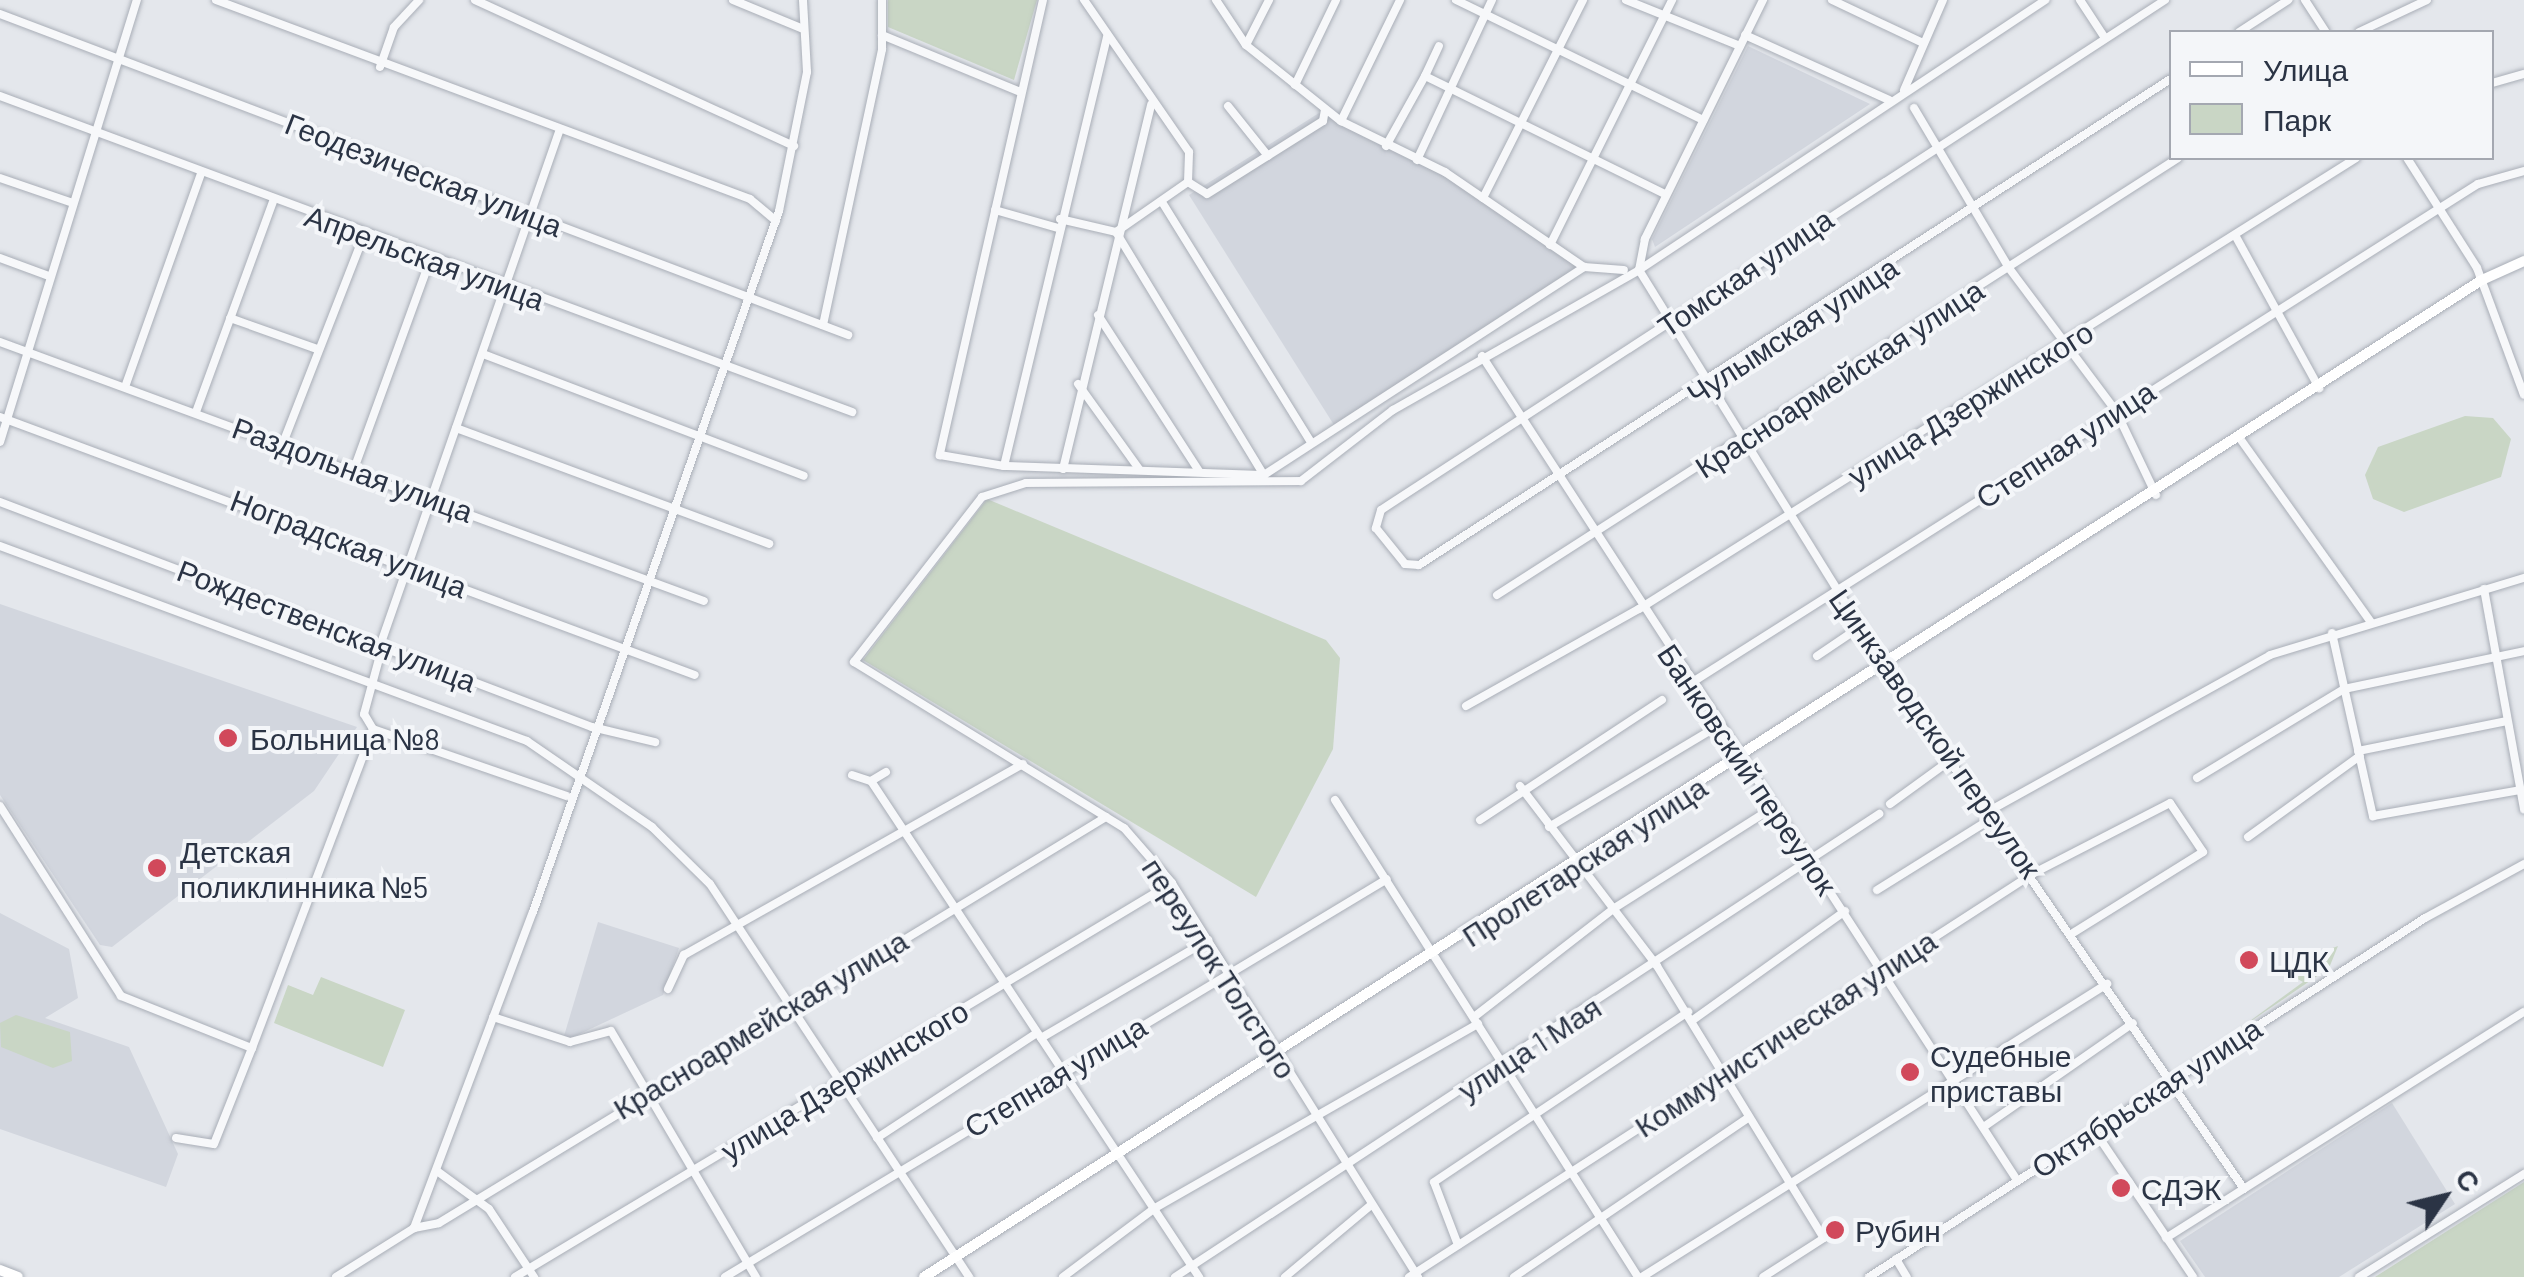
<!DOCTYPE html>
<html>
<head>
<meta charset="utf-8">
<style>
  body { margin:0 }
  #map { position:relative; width:2524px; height:1277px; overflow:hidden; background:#e4e7ec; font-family:Barlow,sans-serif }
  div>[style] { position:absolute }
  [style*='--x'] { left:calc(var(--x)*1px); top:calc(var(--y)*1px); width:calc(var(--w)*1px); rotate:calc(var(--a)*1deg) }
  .built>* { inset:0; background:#d2d6de }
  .green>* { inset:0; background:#c9d6c5 }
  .roads { filter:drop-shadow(0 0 2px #a9aeb7) drop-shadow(0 0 2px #a9aeb7) }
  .minor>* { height:8px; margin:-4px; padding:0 4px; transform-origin:4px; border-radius:4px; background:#f7f8fa }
  .major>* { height:10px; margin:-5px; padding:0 5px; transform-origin:5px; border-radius:5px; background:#fff }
  .dots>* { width:28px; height:28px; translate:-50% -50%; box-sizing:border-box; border:5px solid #f4f6f9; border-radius:50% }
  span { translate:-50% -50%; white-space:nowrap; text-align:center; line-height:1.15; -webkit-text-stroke:8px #f4f6f9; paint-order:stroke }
  .street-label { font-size:30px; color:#2b3445 }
  .poi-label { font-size:30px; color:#2b3445 }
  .left { translate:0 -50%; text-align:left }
  .legend { position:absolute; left:2169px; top:30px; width:325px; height:130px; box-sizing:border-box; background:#f4f6f9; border:2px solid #a4a8b1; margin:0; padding:12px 18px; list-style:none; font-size:30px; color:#2b3445 }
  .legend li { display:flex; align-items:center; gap:20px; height:50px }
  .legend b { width:50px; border:2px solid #a4a8b1 }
  .north { position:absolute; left:2394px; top:1147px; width:100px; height:100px; -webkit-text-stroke:8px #f4f6f9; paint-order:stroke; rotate:55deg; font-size:28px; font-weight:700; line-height:40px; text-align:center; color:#2b3445 }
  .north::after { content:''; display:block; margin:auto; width:35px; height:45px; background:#2b3445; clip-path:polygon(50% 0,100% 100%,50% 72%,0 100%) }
</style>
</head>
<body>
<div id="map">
  <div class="built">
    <div style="clip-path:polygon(1748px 46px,1870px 104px,1655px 247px,1652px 239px)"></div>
    <div style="clip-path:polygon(1319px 113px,1444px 173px,1577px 267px,1334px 425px,1189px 195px)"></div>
    <div style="clip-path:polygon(0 604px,357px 727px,314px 791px,112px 947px,100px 945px,0 795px)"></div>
    <div style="clip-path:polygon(0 913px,69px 949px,78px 998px,45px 1018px,129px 1047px,178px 1154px,166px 1187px,0 1129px)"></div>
    <div style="clip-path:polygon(598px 922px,679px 948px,663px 995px,571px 1038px,564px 1036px)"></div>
    <div style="clip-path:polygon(2392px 1103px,2455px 1204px,2339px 1277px,2205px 1277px,2180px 1241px)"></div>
  </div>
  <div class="green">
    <div style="clip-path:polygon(888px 0,1037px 0,1014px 80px,888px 27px)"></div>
    <div style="clip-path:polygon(2465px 416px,2493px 418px,2511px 439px,2501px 477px,2404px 512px,2373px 499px,2365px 475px,2378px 447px)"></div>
    <div style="clip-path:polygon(987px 499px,1326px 640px,1340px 658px,1333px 749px,1256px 897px,863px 660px)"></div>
    <div style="clip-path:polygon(2338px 946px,2329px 968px,2235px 1032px,2303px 982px,2292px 976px,2300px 960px)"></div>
    <div style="clip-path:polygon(321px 977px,405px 1010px,383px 1067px,274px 1023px,288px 985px,313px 995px)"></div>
    <div style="clip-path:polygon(16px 1015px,70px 1032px,72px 1061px,53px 1068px,1px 1047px,0 1023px)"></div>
    <div style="clip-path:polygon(2524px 1182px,2524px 1277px,2375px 1277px)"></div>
  </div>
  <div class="roads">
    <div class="minor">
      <div style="--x:216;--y:0;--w:570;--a:20.44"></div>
      <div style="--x:750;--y:199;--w:34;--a:40"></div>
      <div style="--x:475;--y:0;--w:351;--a:24.6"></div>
      <div style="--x:733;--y:0;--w:74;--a:22.4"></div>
      <div style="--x:1043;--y:0;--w:467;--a:102.8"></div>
      <div style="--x:940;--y:455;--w:65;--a:9.8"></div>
      <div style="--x:1004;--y:466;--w:260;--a:2"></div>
      <div style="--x:1264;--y:475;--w:382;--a:-33"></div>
      <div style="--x:1216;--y:0;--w:54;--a:56.3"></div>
      <div style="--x:1246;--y:45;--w:122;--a:38.7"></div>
      <div style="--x:1341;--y:121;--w:116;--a:26.1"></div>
      <div style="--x:1445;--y:172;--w:168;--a:34.4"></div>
      <div style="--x:1584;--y:267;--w:40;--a:4.3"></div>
      <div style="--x:1456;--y:0;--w:275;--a:25.9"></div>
      <div style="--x:1626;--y:0;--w:123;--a:22"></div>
      <div style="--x:1763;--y:0;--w:267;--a:116.3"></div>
      <div style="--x:1645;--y:239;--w:32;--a:101"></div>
      <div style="--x:1639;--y:270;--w:468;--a:58.2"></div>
      <div style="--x:1886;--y:668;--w:632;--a:55.51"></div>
      <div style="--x:1832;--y:0;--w:101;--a:25.3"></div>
      <div style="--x:2080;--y:0;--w:45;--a:56.7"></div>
      <div style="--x:2165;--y:0;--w:935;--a:146.96"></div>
      <div style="--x:1381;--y:510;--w:19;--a:106"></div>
      <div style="--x:1376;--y:528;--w:46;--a:51.1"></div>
      <div style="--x:1405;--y:564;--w:14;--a:4"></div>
      <div style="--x:1419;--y:565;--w:897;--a:-32.89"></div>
      <div style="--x:2305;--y:0;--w:38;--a:57"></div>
      <div style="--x:0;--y:14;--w:907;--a:20.73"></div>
      <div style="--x:2239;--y:32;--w:59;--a:-33.1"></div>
      <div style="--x:2359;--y:32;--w:75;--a:-25.2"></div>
      <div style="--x:882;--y:35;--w:149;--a:22.4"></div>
      <div style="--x:1745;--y:35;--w:158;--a:24.3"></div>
      <div style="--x:1246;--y:45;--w:51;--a:-62.9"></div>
      <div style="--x:380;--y:67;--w:42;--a:-70.7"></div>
      <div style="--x:394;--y:27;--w:37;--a:-47"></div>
      <div style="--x:1425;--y:76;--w:33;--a:-65"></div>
      <div style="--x:2492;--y:83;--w:33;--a:-16"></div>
      <div style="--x:1295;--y:85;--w:94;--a:-64.2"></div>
      <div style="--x:1904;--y:90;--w:98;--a:-66.6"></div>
      <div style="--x:0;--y:96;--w:909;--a:20.35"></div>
      <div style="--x:1228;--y:106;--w:64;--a:51.3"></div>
      <div style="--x:1914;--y:108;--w:186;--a:59.3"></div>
      <div style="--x:2009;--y:268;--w:179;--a:53.2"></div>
      <div style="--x:2116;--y:411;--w:93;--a:64.5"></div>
      <div style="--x:1341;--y:121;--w:135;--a:-64"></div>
      <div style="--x:1386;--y:146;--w:80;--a:-60.9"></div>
      <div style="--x:1425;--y:76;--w:267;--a:26.2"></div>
      <div style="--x:2407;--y:158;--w:130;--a:57.5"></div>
      <div style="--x:2477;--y:268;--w:135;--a:69.7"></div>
      <div style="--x:1417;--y:160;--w:177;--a:-64.9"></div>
      <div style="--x:0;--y:178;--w:74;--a:18.9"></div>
      <div style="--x:1188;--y:182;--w:22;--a:32"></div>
      <div style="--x:1207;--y:194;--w:137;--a:-32.2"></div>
      <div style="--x:1323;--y:121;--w:11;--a:-80"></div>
      <div style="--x:1483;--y:198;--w:222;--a:-63.2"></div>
      <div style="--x:1162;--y:202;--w:282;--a:58.2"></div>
      <div style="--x:995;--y:210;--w:66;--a:15.9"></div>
      <div style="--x:1060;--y:219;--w:57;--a:13.1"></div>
      <div style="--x:1116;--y:232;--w:88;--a:-34.8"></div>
      <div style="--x:1188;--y:182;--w:30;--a:-88"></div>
      <div style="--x:1189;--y:152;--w:185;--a:-124.6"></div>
      <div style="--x:1116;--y:232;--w:285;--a:58.7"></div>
      <div style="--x:2235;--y:235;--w:175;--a:61.2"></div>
      <div style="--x:1550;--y:245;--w:274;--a:-63.5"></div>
      <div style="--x:0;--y:258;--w:52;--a:20.2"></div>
      <div style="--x:1098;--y:315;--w:186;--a:57.1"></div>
      <div style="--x:230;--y:318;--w:92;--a:19.6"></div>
      <div style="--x:823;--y:325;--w:282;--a:-77.9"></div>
      <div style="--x:882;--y:49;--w:49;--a:-90"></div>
      <div style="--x:0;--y:342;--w:750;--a:20.2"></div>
      <div style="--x:483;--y:354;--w:343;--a:20.8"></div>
      <div style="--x:1482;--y:356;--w:982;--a:57.01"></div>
      <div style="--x:1078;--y:384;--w:105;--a:54.3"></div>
      <div style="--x:125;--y:387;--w:226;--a:-70.4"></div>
      <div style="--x:196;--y:412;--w:224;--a:-69.9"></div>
      <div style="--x:0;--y:417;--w:741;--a:20.37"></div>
      <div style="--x:456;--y:428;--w:334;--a:20.3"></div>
      <div style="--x:2241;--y:440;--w:224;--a:54.5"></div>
      <div style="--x:0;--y:442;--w:463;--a:-72.8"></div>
      <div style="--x:283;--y:443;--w:223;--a:-68.7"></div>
      <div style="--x:1004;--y:466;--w:442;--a:-76.5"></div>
      <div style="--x:354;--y:469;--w:222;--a:-70"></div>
      <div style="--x:1063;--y:469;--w:375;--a:-76.4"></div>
      <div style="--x:0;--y:502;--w:633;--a:20.81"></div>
      <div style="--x:592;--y:727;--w:65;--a:13.4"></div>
      <div style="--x:0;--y:546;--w:562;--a:20.31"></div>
      <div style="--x:527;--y:741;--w:152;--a:34.5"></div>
      <div style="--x:652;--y:827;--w:81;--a:44.5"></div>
      <div style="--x:710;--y:884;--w:471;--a:56.6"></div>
      <div style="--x:2484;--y:589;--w:224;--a:79.7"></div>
      <div style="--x:1497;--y:595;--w:809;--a:-32.69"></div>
      <div style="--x:2332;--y:633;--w:188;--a:77.4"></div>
      <div style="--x:2373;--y:816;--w:149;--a:-10"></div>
      <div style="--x:381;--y:643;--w:544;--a:-70.8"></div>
      <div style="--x:1817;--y:656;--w:52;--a:-34"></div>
      <div style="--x:1691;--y:683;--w:932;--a:-32.38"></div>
      <div style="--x:2478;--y:184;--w:48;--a:-15.8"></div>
      <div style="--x:1466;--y:706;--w:198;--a:-29.3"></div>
      <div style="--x:1639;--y:609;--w:847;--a:-32.17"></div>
      <div style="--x:373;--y:729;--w:17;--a:-121"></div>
      <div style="--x:364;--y:714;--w:73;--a:-74.8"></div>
      <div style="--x:2358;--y:751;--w:152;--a:-11.4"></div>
      <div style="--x:886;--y:772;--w:17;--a:149"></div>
      <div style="--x:871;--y:781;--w:595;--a:56.52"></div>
      <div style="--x:852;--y:775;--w:20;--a:18"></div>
      <div style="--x:2197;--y:778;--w:172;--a:-31.2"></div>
      <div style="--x:2344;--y:689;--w:184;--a:-11.9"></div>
      <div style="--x:1520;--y:786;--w:226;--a:52.7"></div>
      <div style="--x:1657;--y:966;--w:319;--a:58.5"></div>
      <div style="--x:1824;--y:1238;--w:72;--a:147.4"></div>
      <div style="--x:1335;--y:800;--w:565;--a:57.58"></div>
      <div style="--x:1890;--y:804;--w:77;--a:-36"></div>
      <div style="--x:0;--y:806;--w:225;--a:57.5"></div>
      <div style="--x:121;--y:996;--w:141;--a:21.7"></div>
      <div style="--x:252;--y:1048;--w:341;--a:-69.2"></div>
      <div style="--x:373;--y:729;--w:205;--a:19.1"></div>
      <div style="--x:1989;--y:811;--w:321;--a:-29"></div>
      <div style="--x:2270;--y:655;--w:265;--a:-16.9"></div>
      <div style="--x:1480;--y:820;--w:218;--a:-33.4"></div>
      <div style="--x:1549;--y:827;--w:197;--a:-30.9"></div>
      <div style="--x:2248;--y:837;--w:138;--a:-35.9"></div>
      <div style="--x:1877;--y:890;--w:138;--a:-32"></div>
      <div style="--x:668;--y:989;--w:38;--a:-65"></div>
      <div style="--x:684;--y:955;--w:389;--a:-29.4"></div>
      <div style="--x:493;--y:1017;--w:81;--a:18"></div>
      <div style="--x:570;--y:1042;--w:42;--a:-15"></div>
      <div style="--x:611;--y:1031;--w:286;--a:59.5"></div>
      <div style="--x:1474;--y:1017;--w:176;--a:-37.8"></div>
      <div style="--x:1613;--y:909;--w:188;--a:-32.4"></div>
      <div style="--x:1693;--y:1020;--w:187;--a:-35.6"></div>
      <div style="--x:1041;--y:1038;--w:194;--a:-30.4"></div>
      <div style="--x:1985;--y:1126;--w:180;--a:-34.8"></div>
      <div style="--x:2094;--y:1130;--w:177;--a:56"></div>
      <div style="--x:176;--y:1138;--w:38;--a:9"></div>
      <div style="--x:214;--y:1144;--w:103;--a:-68.4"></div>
      <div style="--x:877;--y:1138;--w:191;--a:-33.3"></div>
      <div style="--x:437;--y:1171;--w:64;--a:36.2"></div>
      <div style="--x:489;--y:1209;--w:82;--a:56.5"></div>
      <div style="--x:414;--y:1228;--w:25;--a:-11"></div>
      <div style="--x:439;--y:1223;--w:781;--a:-31.33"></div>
      <div style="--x:2166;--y:1238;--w:423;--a:-32.3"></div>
      <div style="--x:1458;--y:1245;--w:67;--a:-110.9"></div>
      <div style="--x:1434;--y:1182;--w:306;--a:-33.8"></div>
      <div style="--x:1896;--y:1259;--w:21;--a:59"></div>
      <div style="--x:336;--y:1277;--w:92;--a:-32.1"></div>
      <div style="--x:414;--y:1228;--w:338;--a:-69.4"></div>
      <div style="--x:533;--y:912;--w:743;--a:-70.66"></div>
      <div style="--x:779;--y:211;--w:142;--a:-78.6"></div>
      <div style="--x:807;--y:72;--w:72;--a:-93.2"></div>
      <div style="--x:515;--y:1277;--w:766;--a:-30.95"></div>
      <div style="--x:725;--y:1277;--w:772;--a:-31.01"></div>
      <div style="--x:1063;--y:1277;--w:115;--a:-36.9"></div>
      <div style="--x:1155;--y:1208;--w:372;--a:-29.7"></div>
      <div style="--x:1175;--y:1277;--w:843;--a:-33.33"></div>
      <div style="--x:1285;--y:1277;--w:112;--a:-39.9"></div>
      <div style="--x:1409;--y:1277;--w:744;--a:-32.88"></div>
      <div style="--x:2034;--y:873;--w:153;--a:-27.2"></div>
      <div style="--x:2170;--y:803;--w:59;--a:56"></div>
      <div style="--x:2203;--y:852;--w:153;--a:148.1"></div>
      <div style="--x:1418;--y:1277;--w:464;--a:-122"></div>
      <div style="--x:1172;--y:883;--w:73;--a:-131.1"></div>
      <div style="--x:1124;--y:828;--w:317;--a:-148.4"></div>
      <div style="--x:854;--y:662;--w:209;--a:-52.2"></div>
      <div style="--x:982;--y:497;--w:46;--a:-17.7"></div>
      <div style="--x:1026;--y:483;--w:275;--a:-0.4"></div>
      <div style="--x:1301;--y:481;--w:116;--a:-37.7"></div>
      <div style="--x:1393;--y:410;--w:283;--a:-29.6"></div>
      <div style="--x:1639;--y:270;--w:488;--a:-33.6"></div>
      <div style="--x:1514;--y:1277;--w:283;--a:-34.2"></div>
      <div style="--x:1642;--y:1277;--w:550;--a:-32.22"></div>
      <div style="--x:1869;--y:1277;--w:662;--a:-32.85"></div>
      <div style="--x:2425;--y:918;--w:113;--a:-28.6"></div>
      <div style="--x:2359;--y:1277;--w:195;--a:-32"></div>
    </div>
    <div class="major">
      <div style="--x:0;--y:1270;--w:19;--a:21"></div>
      <div style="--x:924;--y:1277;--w:1850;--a:-32.62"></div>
      <div style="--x:2482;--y:280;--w:46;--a:-24.3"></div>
    </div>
  </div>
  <div class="dots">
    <div style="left:228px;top:738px;background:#d1495b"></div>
    <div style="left:157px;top:868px;background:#d1495b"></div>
    <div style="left:2249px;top:960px;background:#d1495b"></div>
    <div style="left:1910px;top:1072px;background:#d1495b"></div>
    <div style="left:2121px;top:1188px;background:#d1495b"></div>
    <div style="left:1835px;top:1230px;background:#d1495b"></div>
  </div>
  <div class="street-label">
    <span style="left:424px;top:174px;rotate:21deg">Геодезическая улица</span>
    <span style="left:425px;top:257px;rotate:20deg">Апрельская улица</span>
    <span style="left:1745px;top:272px;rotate:-34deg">Томская улица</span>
    <span style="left:1792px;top:330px;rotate:-33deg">Чулымская улица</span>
    <span style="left:1839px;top:378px;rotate:-33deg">Красноармейская улица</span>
    <span style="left:1970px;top:403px;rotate:-32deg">улица Дзержинского</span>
    <span style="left:2065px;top:444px;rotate:-33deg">Степная улица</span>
    <span style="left:353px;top:469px;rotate:20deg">Раздольная улица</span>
    <span style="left:349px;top:543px;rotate:21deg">Ноградская улица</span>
    <span style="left:327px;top:625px;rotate:21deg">Рождественская улица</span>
    <span style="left:1936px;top:733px;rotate:55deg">Цинкзаводской переулок</span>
    <span style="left:1748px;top:769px;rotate:56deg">Банковский переулок</span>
    <span style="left:1584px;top:861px;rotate:-33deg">Пролетарская улица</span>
    <span style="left:1220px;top:968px;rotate:57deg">переулок Толстого</span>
    <span style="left:760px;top:1024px;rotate:-31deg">Красноармейская улица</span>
    <span style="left:1785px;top:1033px;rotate:-33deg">Коммунистическая улица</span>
    <span style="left:1529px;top:1048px;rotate:-33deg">улица 1 Мая</span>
    <span style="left:1055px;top:1076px;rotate:-31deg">Степная улица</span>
    <span style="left:844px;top:1080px;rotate:-31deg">улица Дзержинского</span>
    <span style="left:2146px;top:1097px;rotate:-33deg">Октябрьская улица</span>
  </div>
  <div class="poi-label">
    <span class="left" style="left:250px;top:738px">Больница №8</span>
    <span class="left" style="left:180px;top:868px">Детская<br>поликлинника №5</span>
    <span class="left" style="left:2269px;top:960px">ЦДК</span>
    <span class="left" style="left:1930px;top:1072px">Судебные<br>приставы</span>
    <span class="left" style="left:2141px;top:1188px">СДЭК</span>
    <span class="left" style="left:1855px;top:1230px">Рубин</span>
  </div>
  <ul class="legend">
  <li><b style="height:12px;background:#fff"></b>Улица</li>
  <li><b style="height:28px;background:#c9d6c5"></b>Парк</li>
  </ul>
  <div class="north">С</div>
</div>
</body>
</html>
